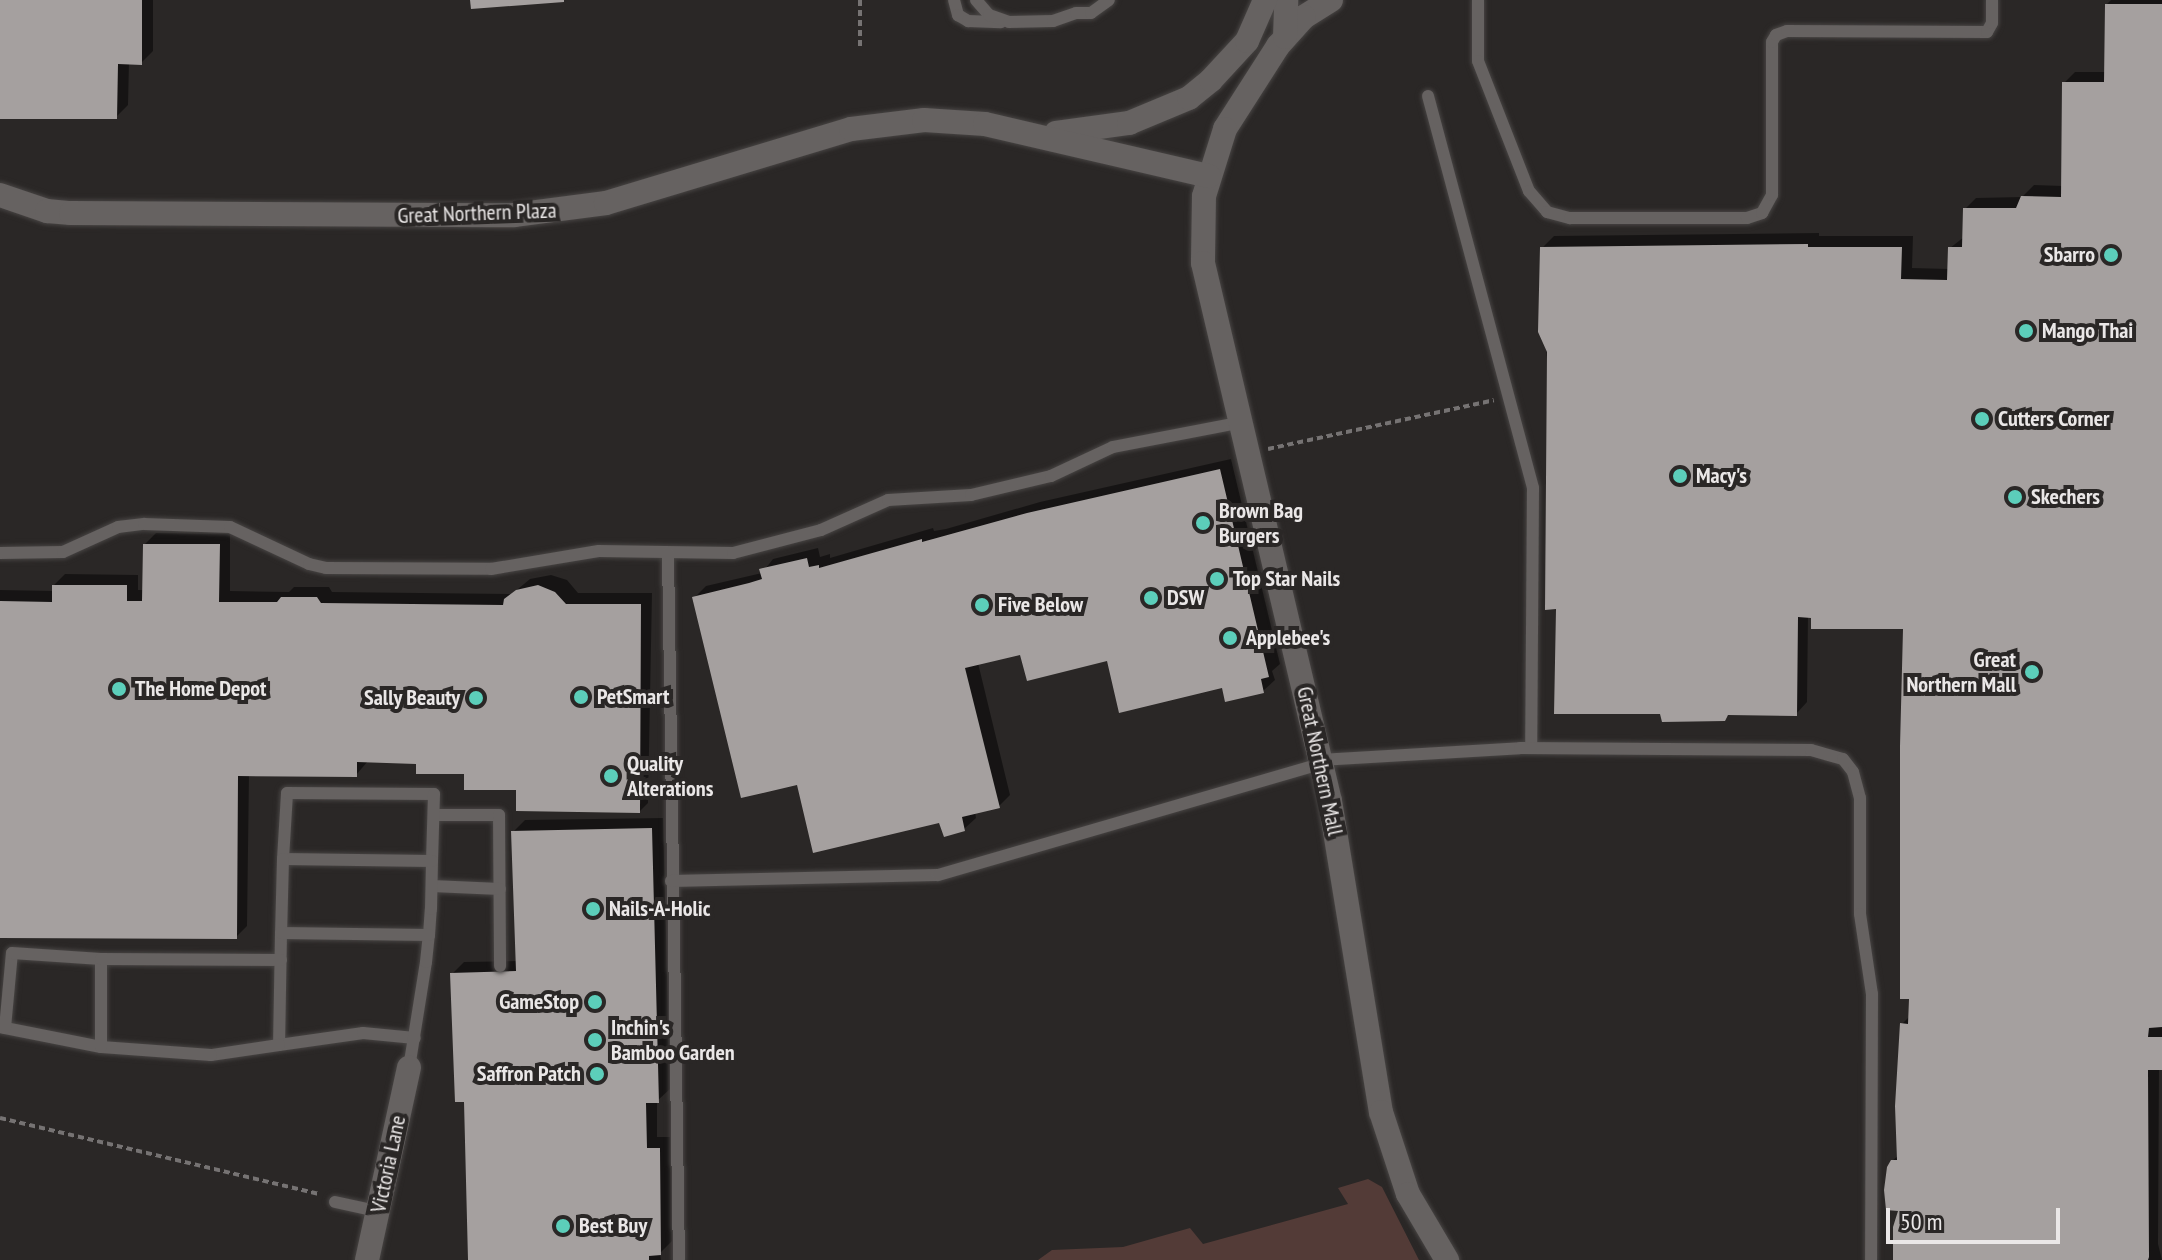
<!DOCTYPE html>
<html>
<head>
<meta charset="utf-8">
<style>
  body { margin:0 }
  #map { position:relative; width:2162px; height:1260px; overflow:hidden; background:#2a2726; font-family:"PT Sans Narrow",sans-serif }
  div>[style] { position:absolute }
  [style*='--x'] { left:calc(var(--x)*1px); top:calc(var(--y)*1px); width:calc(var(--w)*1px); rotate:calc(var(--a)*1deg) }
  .green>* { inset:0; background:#533b37 }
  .shadow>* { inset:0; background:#0007 }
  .building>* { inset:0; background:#a5a09f }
  .path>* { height:4px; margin-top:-2px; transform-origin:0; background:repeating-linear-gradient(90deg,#767373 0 6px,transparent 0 10px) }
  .roads { filter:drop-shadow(0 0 2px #474443) drop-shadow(0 0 2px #474443) }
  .lane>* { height:12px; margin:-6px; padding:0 6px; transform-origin:6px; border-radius:6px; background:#666261 }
  .street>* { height:24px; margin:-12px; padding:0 12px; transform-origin:12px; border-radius:12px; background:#666261 }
  .dots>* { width:22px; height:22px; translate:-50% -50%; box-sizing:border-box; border:4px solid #2a2726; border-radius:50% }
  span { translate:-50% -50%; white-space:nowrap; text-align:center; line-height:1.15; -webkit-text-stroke:8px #2a2726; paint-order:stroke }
  .street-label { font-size:22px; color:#eae7e7 }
  .poi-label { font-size:22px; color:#eae7e7; font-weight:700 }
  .right { translate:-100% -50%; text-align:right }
  .left { translate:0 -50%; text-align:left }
  .scale { position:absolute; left:1886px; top:1208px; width:174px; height:36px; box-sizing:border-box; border:4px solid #eae7e7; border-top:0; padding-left:10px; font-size:24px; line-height:28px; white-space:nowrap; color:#eae7e7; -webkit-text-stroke:6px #2a2726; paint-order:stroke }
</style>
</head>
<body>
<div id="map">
  <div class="green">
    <div style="clip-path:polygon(1368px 1179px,1382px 1187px,1419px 1260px,1038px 1260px,1052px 1250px,1123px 1247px,1190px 1228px,1203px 1244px,1348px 1204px,1338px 1188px)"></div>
  </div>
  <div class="shadow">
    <div style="clip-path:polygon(0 0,153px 0,153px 51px,141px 63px,129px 62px,128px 105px,116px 117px,0 117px)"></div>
    <div style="clip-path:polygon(2111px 0,2162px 0,2162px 1068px,2159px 1068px,2158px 1244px,2162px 1260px,1895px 1260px,1901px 1209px,1892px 1161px,1899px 1155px,1902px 1024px,1910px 1016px,1905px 627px,1808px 616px,1807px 702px,1796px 714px,1730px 713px,1724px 719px,1661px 712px,1558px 607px,1542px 248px,1554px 236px,1819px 233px,1819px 236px,1913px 236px,1912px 268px,1949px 269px,1950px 248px,1964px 237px,1965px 209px,1976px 198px,2022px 197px,2034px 185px,2063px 186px,2064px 83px,2075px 72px,2106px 72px,2107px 4px)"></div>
    <div style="clip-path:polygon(1231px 459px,1280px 664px,1272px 671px,1275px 680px,1263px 691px,1108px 659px,1022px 652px,978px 663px,1010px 795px,999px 806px,975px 812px,976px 818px,964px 829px,940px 820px,694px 598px,706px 586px,762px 573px,773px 559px,818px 548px,820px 557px,830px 554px,830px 558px,933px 528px,934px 531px,946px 529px,1040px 502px)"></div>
    <div style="clip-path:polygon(156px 533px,230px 534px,230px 591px,289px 592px,294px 587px,329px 587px,332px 592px,512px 594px,530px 579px,551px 575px,567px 580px,578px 593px,652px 593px,648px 803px,640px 811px,518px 788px,419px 762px,368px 761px,356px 775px,249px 774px,247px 926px,236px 937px,0 936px,0 590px,54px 591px,54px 585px,65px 574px,138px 575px,138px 590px,144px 590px,145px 544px)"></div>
    <div style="clip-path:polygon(663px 818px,670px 1089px,657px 1101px,657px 1137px,670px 1137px,672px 1241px,660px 1253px,661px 1260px,470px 1260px,466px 1100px,452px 974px,464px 962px,518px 961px,513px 832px,525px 820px)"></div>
  </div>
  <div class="building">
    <div style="clip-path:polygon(0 0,142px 0,142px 65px,118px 64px,117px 119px,0 119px)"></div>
    <div style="clip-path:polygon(470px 0,564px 0,564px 2px,471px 9px)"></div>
    <div style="clip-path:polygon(2105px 4px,2162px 4px,2162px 1027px,2149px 1028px,2148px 1037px,2162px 1037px,2162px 1070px,2148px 1070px,2149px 1257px,2148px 1260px,1893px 1260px,1893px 1227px,1898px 1211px,1886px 1210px,1884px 1190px,1887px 1167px,1891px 1160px,1897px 1160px,1895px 1106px,1900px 1023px,1908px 1024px,1909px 999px,1900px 999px,1900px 746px,1903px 629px,1811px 629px,1811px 618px,1798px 617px,1797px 716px,1728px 715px,1725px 721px,1662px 722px,1660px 714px,1554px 714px,1556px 609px,1545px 610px,1547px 352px,1538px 332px,1540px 247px,1808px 244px,1808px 247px,1902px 247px,1901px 279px,1947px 280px,1948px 247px,1962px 247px,1963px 208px,2016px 208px,2021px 196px,2061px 197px,2062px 82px,2104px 82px)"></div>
    <div style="clip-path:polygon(1220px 469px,1269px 677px,1261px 679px,1264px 693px,1225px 702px,1222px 688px,1119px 713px,1107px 661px,1027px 681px,1020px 655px,965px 668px,1000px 808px,962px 817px,965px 831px,944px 837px,939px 823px,813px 853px,797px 785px,741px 798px,692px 597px,749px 583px,762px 579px,759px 569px,807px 558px,809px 567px,819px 565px,819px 568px,922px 539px,922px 542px,933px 539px,1027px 513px)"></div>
    <div style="clip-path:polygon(143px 544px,220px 544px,219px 602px,277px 602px,281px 597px,317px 597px,321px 603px,503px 605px,504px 599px,516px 590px,538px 585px,555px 592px,566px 604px,641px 604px,640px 813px,516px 811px,516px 790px,464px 790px,464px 774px,416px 774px,416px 764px,357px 762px,357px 777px,238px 776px,237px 939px,0 938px,0 601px,52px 602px,52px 585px,127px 585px,127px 601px,142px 601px)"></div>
    <div style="clip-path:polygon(652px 828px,659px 1103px,646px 1103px,647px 1148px,660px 1148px,661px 1255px,649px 1256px,649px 1260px,468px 1260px,464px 1102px,455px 1102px,450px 973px,516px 971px,511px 831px)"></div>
  </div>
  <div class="path">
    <div style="--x:860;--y:46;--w:46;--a:-90"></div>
    <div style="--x:1268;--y:449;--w:231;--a:-12.2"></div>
    <div style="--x:0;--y:1118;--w:329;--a:13.4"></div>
  </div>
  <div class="roads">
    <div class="lane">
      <div style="--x:954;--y:0;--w:16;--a:75"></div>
      <div style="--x:958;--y:15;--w:12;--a:31"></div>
      <div style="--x:968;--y:21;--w:33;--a:2"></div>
      <div style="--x:976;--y:0;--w:20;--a:49"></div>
      <div style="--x:989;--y:15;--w:21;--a:19"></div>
      <div style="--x:1009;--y:22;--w:44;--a:-1.3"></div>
      <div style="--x:1053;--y:21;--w:24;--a:-19"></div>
      <div style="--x:1076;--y:13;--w:15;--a:0"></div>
      <div style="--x:1091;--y:13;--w:22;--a:-36"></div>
      <div style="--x:1478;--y:0;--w:61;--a:90"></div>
      <div style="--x:1478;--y:61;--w:140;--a:68.6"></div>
      <div style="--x:1529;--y:191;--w:28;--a:49"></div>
      <div style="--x:1547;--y:212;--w:24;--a:15"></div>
      <div style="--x:1570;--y:218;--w:177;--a:0"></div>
      <div style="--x:1747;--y:218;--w:16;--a:-18"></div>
      <div style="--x:1762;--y:213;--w:21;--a:-61"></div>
      <div style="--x:1772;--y:195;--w:153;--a:-90"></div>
      <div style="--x:1772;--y:42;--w:8;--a:-60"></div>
      <div style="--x:1776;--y:35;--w:12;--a:-20"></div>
      <div style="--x:1787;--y:31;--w:200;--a:0.3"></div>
      <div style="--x:1987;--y:32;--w:10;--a:-61"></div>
      <div style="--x:1992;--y:23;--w:23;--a:-90"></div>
      <div style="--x:1428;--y:96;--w:406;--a:75"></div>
      <div style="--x:1533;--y:488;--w:260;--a:90.4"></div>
      <div style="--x:0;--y:553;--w:63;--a:-0.9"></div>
      <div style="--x:63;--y:552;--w:60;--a:-24.4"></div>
      <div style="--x:118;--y:527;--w:26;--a:-7"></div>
      <div style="--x:144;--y:524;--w:86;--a:2"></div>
      <div style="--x:230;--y:527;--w:87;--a:25.1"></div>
      <div style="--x:309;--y:564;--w:17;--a:13"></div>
      <div style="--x:326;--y:568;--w:165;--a:0.3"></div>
      <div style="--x:491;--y:569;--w:109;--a:-9.5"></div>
      <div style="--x:599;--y:551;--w:134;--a:0.9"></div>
      <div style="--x:733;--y:553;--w:91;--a:-14.6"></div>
      <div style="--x:821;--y:530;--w:73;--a:-24.1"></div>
      <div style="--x:888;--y:500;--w:83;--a:-3.4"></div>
      <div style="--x:971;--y:495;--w:82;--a:-13.4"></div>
      <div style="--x:1051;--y:476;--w:68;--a:-25.1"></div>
      <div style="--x:1113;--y:447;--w:127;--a:-10.9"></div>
      <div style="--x:668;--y:553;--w:707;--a:89.11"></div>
      <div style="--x:1320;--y:760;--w:200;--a:-3.4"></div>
      <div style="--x:1520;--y:748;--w:291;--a:0.4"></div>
      <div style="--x:1811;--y:750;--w:33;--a:16"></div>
      <div style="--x:1843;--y:759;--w:16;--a:52"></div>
      <div style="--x:1853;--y:772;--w:27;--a:75"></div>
      <div style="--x:1860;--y:798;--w:116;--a:90"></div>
      <div style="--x:1860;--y:914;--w:81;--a:81.5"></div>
      <div style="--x:1872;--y:994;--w:266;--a:90.2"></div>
      <div style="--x:434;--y:815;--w:65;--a:0"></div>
      <div style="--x:499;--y:815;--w:151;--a:89.6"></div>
      <div style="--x:283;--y:859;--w:66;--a:-86.5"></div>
      <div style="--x:287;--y:793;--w:147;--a:0.4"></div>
      <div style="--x:434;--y:794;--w:67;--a:91.7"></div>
      <div style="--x:671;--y:881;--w:267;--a:-1.3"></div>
      <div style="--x:938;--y:875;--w:399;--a:-16.2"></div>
      <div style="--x:432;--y:886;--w:68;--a:2.5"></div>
      <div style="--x:281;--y:933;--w:112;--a:91"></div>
      <div style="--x:279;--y:1045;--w:85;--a:-8.1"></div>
      <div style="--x:363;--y:1033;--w:52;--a:5.5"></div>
      <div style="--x:0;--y:1027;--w:103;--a:11.2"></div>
      <div style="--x:5;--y:1028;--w:75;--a:-84.7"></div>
      <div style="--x:12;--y:953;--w:89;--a:3.9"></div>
      <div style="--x:279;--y:1045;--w:69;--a:171.6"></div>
      <div style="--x:211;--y:1055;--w:110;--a:-175.8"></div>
      <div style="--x:101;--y:1047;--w:88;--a:-90"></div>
      <div style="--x:101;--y:959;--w:180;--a:0.3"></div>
      <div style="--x:409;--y:1068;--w:107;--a:-80.9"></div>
      <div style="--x:426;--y:962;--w:27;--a:-84"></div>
      <div style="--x:429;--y:935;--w:26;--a:-86"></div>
      <div style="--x:431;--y:909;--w:48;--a:-88.8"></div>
      <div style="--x:432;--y:861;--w:149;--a:-179.2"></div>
      <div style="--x:283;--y:859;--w:74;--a:91.5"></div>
      <div style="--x:281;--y:933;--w:148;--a:0.8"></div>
      <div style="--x:335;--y:1202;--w:43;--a:12.1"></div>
    </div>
    <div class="street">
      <div style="--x:1331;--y:0;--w:32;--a:148"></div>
      <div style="--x:1304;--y:17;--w:39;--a:132"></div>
      <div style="--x:1278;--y:46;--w:98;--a:122.6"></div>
      <div style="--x:1225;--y:129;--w:70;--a:107.4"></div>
      <div style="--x:1204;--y:196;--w:67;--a:90.9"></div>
      <div style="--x:1203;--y:263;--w:553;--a:76.72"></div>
      <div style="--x:1330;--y:801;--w:315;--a:80.7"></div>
      <div style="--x:1381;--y:1112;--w:86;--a:71.8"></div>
      <div style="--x:1408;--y:1194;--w:77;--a:59.4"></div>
      <div style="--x:1285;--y:37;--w:37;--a:-88"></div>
      <div style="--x:1056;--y:133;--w:74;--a:-7.8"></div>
      <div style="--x:1129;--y:123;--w:65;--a:-22.6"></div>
      <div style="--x:1189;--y:98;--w:28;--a:-39"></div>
      <div style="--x:1211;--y:80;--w:53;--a:-47.3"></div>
      <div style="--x:1247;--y:41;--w:45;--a:-66.3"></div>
      <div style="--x:0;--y:195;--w:50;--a:18.8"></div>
      <div style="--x:47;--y:211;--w:24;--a:5"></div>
      <div style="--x:71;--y:213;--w:443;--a:0.3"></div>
      <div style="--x:514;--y:215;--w:93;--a:-7.4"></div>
      <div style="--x:606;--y:203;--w:256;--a:-16.8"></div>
      <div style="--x:851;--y:129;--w:74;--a:-7"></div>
      <div style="--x:924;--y:120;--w:61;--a:3.8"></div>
      <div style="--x:985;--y:124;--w:230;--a:13.1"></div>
      <div style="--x:367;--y:1260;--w:197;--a:-77.7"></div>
    </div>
  </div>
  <div class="dots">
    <div style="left:2111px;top:255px;background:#5cceba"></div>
    <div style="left:2026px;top:331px;background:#5cceba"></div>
    <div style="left:1982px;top:419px;background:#5cceba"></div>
    <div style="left:1680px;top:476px;background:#5cceba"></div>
    <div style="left:2015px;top:497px;background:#5cceba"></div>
    <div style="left:1203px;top:523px;background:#5cceba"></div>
    <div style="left:1217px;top:579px;background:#5cceba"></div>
    <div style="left:1151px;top:598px;background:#5cceba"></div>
    <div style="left:982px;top:605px;background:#5cceba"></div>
    <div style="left:1230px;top:638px;background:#5cceba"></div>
    <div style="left:2032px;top:672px;background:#5cceba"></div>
    <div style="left:119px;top:689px;background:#5cceba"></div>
    <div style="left:581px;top:697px;background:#5cceba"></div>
    <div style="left:476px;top:698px;background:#5cceba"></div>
    <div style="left:611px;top:776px;background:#5cceba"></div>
    <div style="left:593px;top:909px;background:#5cceba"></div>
    <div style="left:595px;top:1002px;background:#5cceba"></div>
    <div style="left:595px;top:1040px;background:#5cceba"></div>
    <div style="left:597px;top:1074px;background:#5cceba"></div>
    <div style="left:563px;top:1226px;background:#5cceba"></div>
  </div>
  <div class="street-label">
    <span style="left:477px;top:213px;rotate:-2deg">Great Northern Plaza</span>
    <span style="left:1320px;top:761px;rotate:78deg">Great Northern Mall</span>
    <span style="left:388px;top:1164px;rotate:-78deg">Victoria Lane</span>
  </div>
  <div class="poi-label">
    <span class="right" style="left:2095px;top:255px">Sbarro</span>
    <span class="left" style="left:2042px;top:331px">Mango Thai</span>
    <span class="left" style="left:1998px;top:419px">Cutters Corner</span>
    <span class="left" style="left:1696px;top:476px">Macy's</span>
    <span class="left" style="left:2031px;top:497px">Skechers</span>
    <span class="left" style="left:1219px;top:523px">Brown Bag<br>Burgers</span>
    <span class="left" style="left:1233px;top:579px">Top Star Nails</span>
    <span class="left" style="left:1167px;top:598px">DSW</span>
    <span class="left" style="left:998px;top:605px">Five Below</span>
    <span class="left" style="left:1246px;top:638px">Applebee's</span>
    <span class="right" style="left:2016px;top:672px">Great<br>Northern Mall</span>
    <span class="left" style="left:135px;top:689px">The Home Depot</span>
    <span class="left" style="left:597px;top:697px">PetSmart</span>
    <span class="right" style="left:460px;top:698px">Sally Beauty</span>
    <span class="left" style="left:627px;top:776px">Quality<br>Alterations</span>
    <span class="left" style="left:609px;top:909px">Nails-A-Holic</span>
    <span class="right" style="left:579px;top:1002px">GameStop</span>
    <span class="left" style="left:611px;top:1040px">Inchin's<br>Bamboo Garden</span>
    <span class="right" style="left:581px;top:1074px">Saffron Patch</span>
    <span class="left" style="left:579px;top:1226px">Best Buy</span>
  </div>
  <div class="scale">50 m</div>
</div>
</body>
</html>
